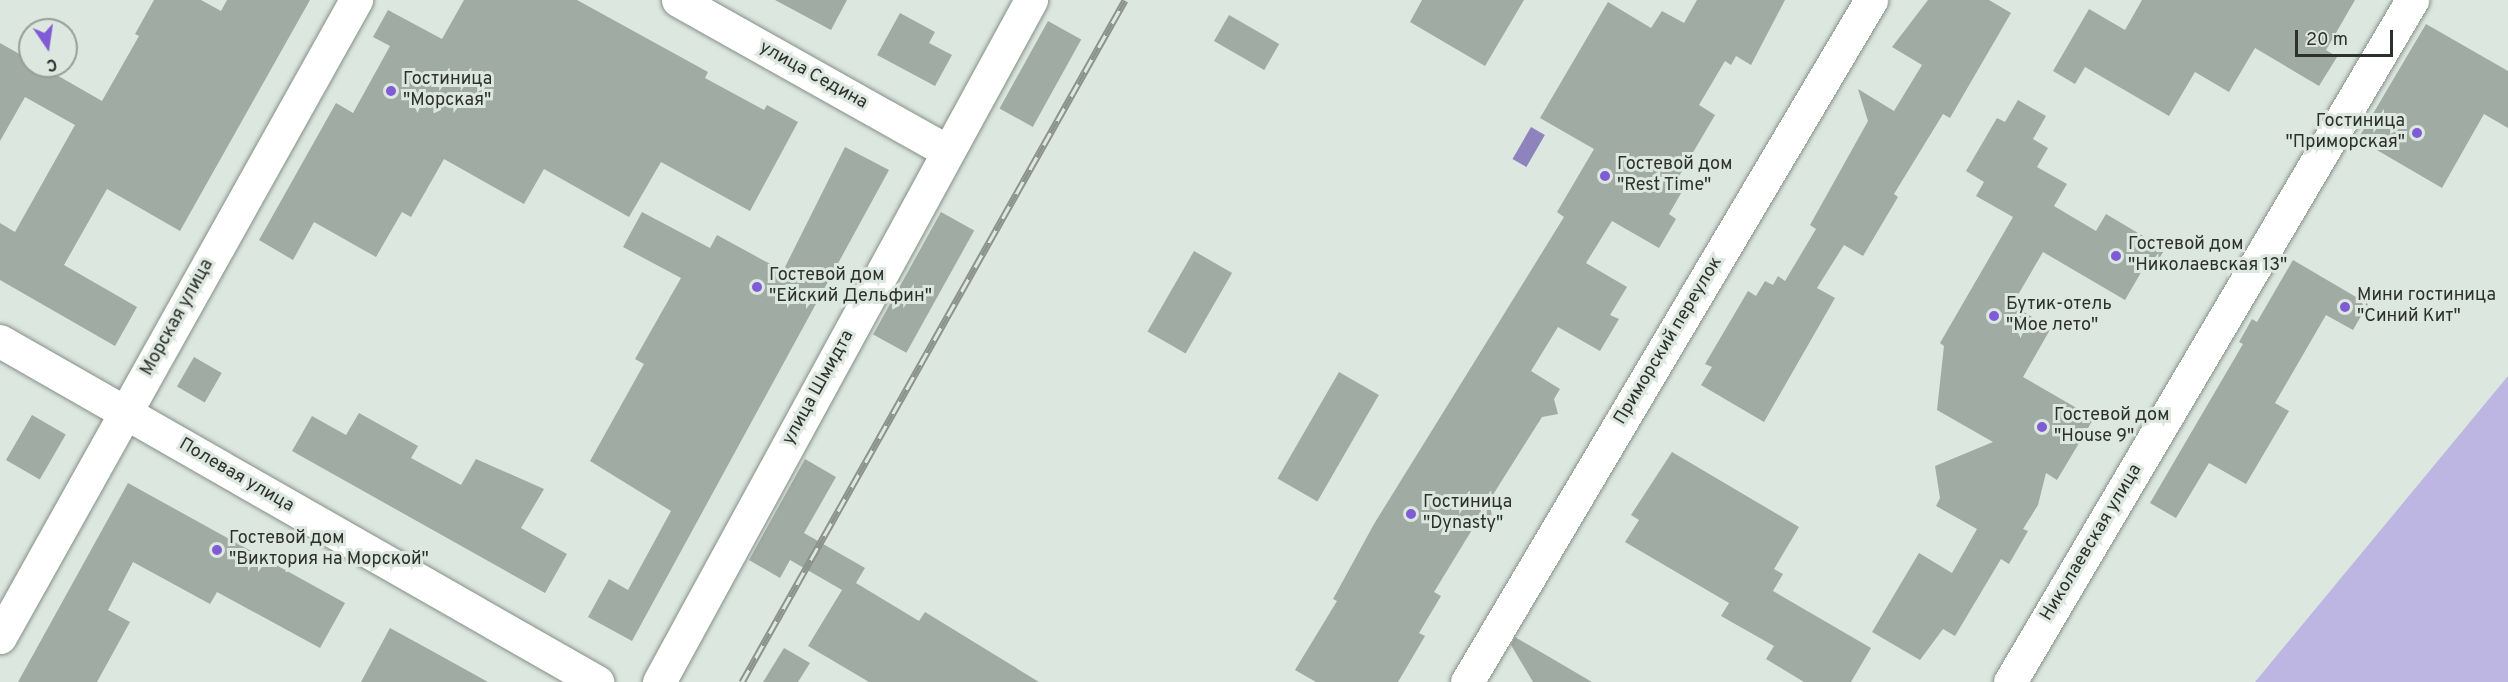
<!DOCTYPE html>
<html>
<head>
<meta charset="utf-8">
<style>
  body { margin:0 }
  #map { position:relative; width:2508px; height:682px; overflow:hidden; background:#dce7df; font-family:Overpass,sans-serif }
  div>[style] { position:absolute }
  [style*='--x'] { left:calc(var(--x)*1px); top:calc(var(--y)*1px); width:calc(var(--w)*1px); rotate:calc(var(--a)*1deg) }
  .green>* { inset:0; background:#bdb5e2 }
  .water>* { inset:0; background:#8f83be; transform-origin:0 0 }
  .building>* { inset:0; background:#a0aba3; transform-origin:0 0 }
  .roads { filter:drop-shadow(0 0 2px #858f88) drop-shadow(0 0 2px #858f88) }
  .minor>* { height:33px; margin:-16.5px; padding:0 16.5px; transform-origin:16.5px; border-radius:16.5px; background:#fff }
  .tertiary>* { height:33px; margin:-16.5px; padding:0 16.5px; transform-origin:16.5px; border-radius:16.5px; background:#fff }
  .rail>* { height:7px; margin-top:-3.5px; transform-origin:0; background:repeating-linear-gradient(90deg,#dce7df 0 14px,#8c938e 0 28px); box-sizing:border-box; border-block:2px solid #8c938e }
  .dots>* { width:16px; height:16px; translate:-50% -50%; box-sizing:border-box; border:3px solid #dce7df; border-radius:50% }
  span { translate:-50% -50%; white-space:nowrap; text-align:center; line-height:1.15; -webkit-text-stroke:6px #dce7df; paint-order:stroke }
  .street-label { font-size:18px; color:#2d312e }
  .poi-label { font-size:18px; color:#2d312e }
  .left { translate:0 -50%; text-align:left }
  .right { translate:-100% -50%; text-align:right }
  .north { position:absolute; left:18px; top:18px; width:60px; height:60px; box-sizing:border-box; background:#dce7df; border:2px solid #969e98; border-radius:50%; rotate:167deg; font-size:16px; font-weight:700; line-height:24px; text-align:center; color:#2d312e }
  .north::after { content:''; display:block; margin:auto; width:21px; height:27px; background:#7f5cd6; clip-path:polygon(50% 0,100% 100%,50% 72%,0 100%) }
  .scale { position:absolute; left:2295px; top:30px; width:98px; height:27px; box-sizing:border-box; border:3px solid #2d312e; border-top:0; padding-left:8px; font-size:18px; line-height:21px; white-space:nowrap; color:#2d312e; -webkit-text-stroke:4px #dce7df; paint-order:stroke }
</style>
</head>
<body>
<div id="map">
  <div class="green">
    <div style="clip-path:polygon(2508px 376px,2508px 682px,2255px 682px)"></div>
  </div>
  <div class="water">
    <div style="left:1531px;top:127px;width:16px;height:37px;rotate:30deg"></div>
  </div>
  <div class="building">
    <div style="clip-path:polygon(154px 0,201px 0,221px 11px,227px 0,310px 0,180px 231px,107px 189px,64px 265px,137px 307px,115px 346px,0 280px,0 223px,15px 232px,75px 125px,25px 97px,0 141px,0 43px,30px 60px,30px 66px,41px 66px,102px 101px,139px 36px,135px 34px)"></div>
    <div style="clip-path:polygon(464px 0,577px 0,708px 72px,705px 78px,764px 110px,767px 105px,798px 122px,750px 211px,661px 162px,629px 217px,544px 169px,524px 204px,444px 159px,411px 217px,402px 212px,376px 257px,314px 222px,293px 260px,259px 240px,336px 103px,353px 113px,390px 46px,373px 37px,388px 10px,442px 39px)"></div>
    <div style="clip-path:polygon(775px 0,847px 0,831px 30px)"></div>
    <div style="clip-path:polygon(1422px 0,1524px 0,1485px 66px,1410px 22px)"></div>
    <div style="clip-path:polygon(1697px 0,1785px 0,1751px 65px,1736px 56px,1731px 65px,1725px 61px,1699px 105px,1715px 115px,1678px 178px,1687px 183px,1669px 214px,1676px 219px,1659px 248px,1612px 221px,1586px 263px,1627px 287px,1610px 315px,1619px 319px,1600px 351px,1558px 327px,1531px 371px,1560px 389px,1554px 399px,1558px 414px,1542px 417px,1489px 501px,1492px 516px,1478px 520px,1434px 592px,1441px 596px,1419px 633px,1425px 636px,1398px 682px,1316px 682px,1295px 670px,1337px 601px,1333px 599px,1374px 524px,1564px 217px,1557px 212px,1594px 149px,1540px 118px,1608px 2px,1651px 28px,1662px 11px,1684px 23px)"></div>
    <div style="clip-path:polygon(1928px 0,1989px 0,2011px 13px,1950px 118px,1943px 114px,1894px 194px,1898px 197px,1863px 256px,1844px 245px,1817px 288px,1835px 298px,1764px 422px,1701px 385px,1712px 367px,1705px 364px,1748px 291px,1756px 296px,1765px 281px,1773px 285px,1778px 276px,1785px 281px,1816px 229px,1810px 225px,1868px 121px,1858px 89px,1894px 111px,1922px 65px,1892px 47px)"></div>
    <div style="clip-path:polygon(2142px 0,2355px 0,2326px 50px,2337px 57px,2319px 86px,2255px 48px,2229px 92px,2195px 72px,2169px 116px,2085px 67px,2075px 84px,2053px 71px,2089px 9px,2125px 30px)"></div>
    <div style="clip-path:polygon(900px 13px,935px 32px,929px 43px,952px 55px,935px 86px,877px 55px)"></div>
    <div style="left:1229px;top:15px;width:58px;height:30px;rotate:30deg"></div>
    <div style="left:1048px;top:21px;width:38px;height:100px;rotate:29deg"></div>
    <div style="clip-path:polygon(2426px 24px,2508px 71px,2508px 128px,2484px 114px,2442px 188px,2358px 139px)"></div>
    <div style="clip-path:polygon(2018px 100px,2046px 116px,2033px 139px,2048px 148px,2037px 167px,2067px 184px,2054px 206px,2096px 231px,2106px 214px,2165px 249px,2155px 265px,2143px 269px,2125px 300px,2043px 252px,2012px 305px,2051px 328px,2023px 377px,2094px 418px,2057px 480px,2046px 473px,2038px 505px,2023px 529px,2028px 531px,2009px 564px,2001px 559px,1955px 636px,1943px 629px,1920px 660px,1872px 632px,1919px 553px,1952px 573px,1977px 529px,1936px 506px,1940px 498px,1935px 466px,1993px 442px,1937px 410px,1944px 346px,1940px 343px,2013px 217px,1976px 196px,1984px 182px,1966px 171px,1997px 118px,2005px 122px)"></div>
    <div style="clip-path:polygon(845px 147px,889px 170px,632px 641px,588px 617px,609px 579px,628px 590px,671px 511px,590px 461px,644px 364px,635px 359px,681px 278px,623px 247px,642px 212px,710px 248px,717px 235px,783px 271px)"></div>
    <div style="left:941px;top:212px;width:38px;height:140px;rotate:29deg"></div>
    <div style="left:1194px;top:251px;width:44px;height:93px;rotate:30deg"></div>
    <div style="clip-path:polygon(2293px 260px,2368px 304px,2353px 330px,2326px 315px,2275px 403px,2289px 411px,2246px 484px,2209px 463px,2176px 518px,2150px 503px,2243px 344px,2239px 342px,2252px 319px,2257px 322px)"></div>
    <div style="left:194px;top:357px;width:32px;height:34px;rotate:30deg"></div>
    <div style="left:1339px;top:372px;width:46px;height:123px;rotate:30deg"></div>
    <div style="clip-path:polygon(359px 413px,418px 446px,411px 458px,461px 485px,476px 459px,544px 489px,521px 528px,567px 554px,545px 593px,292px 451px,312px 416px,346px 435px)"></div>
    <div style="left:32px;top:415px;width:39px;height:52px;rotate:30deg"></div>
    <div style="clip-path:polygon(1672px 452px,1799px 527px,1774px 569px,1783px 574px,1773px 591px,1871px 648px,1851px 682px,1804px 682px,1766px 659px,1774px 646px,1721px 616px,1729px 603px,1625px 542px,1639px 520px,1631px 515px)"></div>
    <div style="clip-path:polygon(805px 459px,836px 477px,804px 533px,865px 568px,856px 583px,919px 621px,925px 612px,1039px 682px,869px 682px,808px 646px,842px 590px,790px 560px,780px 578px,749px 560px)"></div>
    <div style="clip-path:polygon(128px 483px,345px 603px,320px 648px,217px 592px,210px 604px,133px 562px,108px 610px,130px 622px,97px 682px,18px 682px)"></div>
    <div style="clip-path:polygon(390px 628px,432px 651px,488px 682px,361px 682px)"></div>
    <div style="clip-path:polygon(1515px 637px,1546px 655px,1592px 682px,1533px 682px,1511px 645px)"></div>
    <div style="clip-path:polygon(784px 648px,810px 663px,798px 682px,763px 682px)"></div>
  </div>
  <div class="roads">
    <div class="minor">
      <div style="--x:678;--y:0;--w:308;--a:29.3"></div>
      <div style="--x:0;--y:341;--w:688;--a:29.73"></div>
      <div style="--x:0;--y:637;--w:730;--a:-60.8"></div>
      <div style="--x:1467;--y:682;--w:793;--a:-59.36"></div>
      <div style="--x:2010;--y:682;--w:792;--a:-59.48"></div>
    </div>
    <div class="tertiary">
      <div style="--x:659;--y:682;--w:777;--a:-61.39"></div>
    </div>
  </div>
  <div class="rail">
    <div style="--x:742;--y:682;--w:782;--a:-60.68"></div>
  </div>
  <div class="dots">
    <div style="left:391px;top:91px;background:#7f5cd6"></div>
    <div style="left:2417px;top:133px;background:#7f5cd6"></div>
    <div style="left:1605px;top:176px;background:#7f5cd6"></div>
    <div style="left:2116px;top:256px;background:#7f5cd6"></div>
    <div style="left:757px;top:287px;background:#7f5cd6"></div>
    <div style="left:2345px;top:307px;background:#7f5cd6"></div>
    <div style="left:1994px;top:316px;background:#7f5cd6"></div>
    <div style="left:2042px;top:427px;background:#7f5cd6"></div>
    <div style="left:1411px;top:514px;background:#7f5cd6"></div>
    <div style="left:217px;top:550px;background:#7f5cd6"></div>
  </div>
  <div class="street-label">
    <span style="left:813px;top:76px;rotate:29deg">улица Седина</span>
    <span style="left:178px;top:318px;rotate:-61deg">Морская улица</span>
    <span style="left:1669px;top:341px;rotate:-59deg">Приморский переулок</span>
    <span style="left:819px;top:388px;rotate:-61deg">улица Шмидта</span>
    <span style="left:236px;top:476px;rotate:30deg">Полевая улица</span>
    <span style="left:2092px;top:543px;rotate:-59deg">Николаевская улица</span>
  </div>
  <div class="poi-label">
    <span class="left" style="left:403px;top:91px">Гостиница<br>"Морская"</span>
    <span class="right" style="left:2405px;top:133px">Гостиница<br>"Приморская"</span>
    <span class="left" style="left:1617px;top:176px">Гостевой дом<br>"Rest Time"</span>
    <span class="left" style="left:2128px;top:256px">Гостевой дом<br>"Николаевская 13"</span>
    <span class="left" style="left:769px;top:287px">Гостевой дом<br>"Ейский Дельфин"</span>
    <span class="left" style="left:2357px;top:307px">Мини гостиница<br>"Синий Кит"</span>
    <span class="left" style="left:2006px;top:316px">Бутик-отель<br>"Мое лето"</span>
    <span class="left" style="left:2054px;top:427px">Гостевой дом<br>"House 9"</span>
    <span class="left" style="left:1423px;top:514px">Гостиница<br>"Dynasty"</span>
    <span class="left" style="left:229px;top:550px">Гостевой дом<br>"Виктория на Морской"</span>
  </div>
  <div class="north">С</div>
  <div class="scale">20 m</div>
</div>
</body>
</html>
